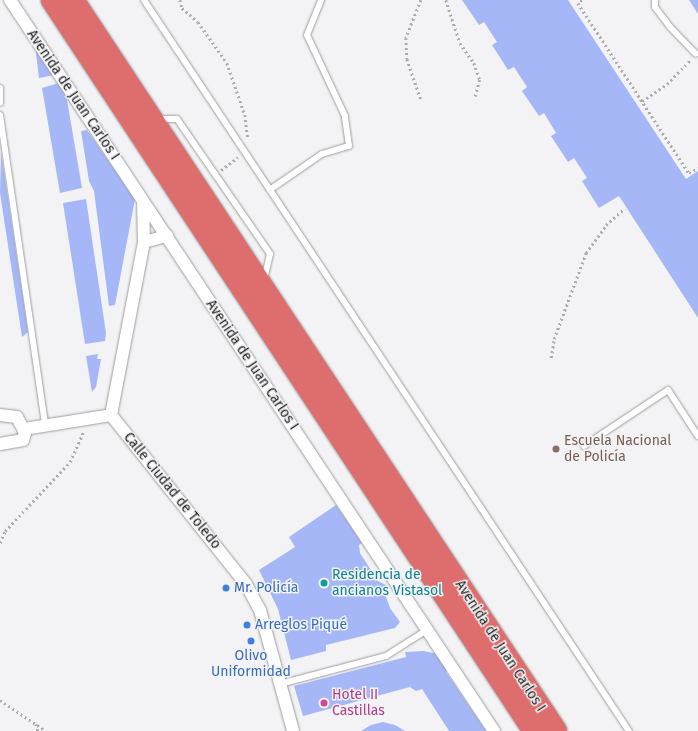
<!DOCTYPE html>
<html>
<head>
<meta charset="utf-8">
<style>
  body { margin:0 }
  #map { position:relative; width:698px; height:731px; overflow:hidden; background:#f3f3f5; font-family:"Fira Sans",sans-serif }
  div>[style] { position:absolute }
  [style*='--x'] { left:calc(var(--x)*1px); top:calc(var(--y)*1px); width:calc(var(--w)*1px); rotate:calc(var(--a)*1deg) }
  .building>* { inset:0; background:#a6b7f7 }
  .path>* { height:2.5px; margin-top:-1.25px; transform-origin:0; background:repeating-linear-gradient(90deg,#acacad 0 2px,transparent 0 5px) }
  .roads { filter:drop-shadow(0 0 1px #9d9d9e) drop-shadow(0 0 1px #9d9d9e) }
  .lane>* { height:6px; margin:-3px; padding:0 3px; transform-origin:3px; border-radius:3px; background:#fff }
  .street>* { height:12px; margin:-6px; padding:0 6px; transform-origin:6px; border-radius:6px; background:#fff }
  .highway>* { height:22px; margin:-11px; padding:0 11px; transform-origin:11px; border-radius:11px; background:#de6d6d }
  .dots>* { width:11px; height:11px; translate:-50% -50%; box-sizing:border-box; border:2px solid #f3f3f5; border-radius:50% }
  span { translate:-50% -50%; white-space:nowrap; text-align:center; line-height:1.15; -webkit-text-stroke:3px #f3f3f5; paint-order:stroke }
  .street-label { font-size:14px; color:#1d1d1d }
  .education-label { font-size:14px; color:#785e54 }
  .left { translate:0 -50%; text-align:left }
  .culture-label { font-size:14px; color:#0d838f }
  .shop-label { font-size:14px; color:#366cbe }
  .hotel-label { font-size:14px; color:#b23c85 }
</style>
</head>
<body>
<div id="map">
  <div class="building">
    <div style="clip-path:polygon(462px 0,568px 0,686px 179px,698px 171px,698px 318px,619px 196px,599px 208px,582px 181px,587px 178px,574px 158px,568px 162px,551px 136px,556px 133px,544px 113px,539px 116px,522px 91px,527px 87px,514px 67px,508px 70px,492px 45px,497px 42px,484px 22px,479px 25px)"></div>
    <div style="clip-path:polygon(689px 0,698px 0,698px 14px)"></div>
    <div style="clip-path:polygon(35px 45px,55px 75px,39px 78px)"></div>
    <div style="clip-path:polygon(62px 82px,65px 88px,82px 188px,60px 193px,42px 88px)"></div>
    <div style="clip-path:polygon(87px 130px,135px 199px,115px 305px,109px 306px,94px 191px,89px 181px,81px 131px)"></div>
    <div style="clip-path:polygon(1px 152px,28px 332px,22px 337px,0 193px)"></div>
    <div style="clip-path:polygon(86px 199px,106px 333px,105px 341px,85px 344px,63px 203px)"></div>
    <div style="clip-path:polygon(98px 354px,97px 359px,101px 359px,96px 387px,92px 392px,86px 356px)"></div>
    <div style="clip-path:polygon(336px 505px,362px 543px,359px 545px,360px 553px,378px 581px,390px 587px,384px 591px,390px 608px,400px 622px,395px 628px,326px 645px,326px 651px,291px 660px,278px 609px,259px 570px,295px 547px,289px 537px)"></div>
    <div style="clip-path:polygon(424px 651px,438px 654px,448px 670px,446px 672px,486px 731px,449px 731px,422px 689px,416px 691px,410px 687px,303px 716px,294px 686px,406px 657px,405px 652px)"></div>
    <div style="clip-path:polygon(383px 722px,395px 725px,405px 731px,361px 731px,371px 725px)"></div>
  </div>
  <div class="path">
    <div style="--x:180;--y:0;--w:8;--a:76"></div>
    <div style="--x:182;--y:8;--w:21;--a:41"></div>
    <div style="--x:198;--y:22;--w:50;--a:54.7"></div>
    <div style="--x:227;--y:63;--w:55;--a:70.9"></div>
    <div style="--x:245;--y:115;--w:24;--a:83"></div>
    <div style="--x:421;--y:0;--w:41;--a:111.5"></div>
    <div style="--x:406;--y:38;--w:21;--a:87"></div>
    <div style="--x:407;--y:59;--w:43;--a:71.1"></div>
    <div style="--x:446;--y:0;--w:45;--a:72"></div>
    <div style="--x:460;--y:43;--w:24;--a:55"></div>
    <div style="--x:474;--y:63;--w:18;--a:71"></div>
    <div style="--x:480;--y:80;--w:18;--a:106"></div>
    <div style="--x:582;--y:0;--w:5;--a:143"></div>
    <div style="--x:578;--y:3;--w:203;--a:56.9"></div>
    <div style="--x:689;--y:173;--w:10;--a:-29"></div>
    <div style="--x:642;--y:101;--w:30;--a:-34"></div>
    <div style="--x:667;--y:84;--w:33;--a:-46"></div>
    <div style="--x:221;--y:170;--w:21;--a:-37"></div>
    <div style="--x:551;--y:358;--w:19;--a:-81"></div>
    <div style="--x:554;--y:339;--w:92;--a:-69.6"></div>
    <div style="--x:586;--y:253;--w:34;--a:-54"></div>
    <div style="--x:606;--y:225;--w:25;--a:-42"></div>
    <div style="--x:0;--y:543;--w:13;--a:-67"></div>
    <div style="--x:5;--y:531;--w:95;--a:-46.7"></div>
    <div style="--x:70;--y:462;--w:32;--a:-66"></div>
    <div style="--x:0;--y:700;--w:55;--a:34"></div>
    <div style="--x:36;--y:724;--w:7;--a:74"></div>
  </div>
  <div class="roads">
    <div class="lane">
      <div style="--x:144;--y:0;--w:877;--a:56.44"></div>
      <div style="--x:655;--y:0;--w:7;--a:90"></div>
      <div style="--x:655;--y:7;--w:25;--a:53"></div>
      <div style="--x:670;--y:27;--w:37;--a:46"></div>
      <div style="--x:0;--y:88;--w:15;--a:90"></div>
      <div style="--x:0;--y:115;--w:313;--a:81.7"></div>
      <div style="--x:157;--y:119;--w:20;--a:0"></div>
      <div style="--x:177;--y:119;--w:164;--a:55.4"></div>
      <div style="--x:270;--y:254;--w:26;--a:103"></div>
      <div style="--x:271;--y:189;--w:62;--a:-34.5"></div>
      <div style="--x:322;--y:154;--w:28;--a:-17"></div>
      <div style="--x:349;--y:146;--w:30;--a:-98"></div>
      <div style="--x:345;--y:116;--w:89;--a:-115.1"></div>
      <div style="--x:307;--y:35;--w:38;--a:-68"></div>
      <div style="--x:584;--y:446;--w:101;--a:-33.7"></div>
      <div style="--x:668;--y:390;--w:55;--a:56.9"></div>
      <div style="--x:280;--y:684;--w:110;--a:-14.8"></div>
      <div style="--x:386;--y:656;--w:49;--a:-32.4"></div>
    </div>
    <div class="street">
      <div style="--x:10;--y:0;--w:877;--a:56.49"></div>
      <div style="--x:143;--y:201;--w:41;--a:88.6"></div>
      <div style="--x:144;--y:242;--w:176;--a:100.8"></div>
      <div style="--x:111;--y:415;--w:216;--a:51.4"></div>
      <div style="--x:246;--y:584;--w:30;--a:62"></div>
      <div style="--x:260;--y:610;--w:125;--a:74.7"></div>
      <div style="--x:144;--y:242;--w:24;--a:-15"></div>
      <div style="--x:0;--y:415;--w:17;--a:7"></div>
      <div style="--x:17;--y:417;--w:18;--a:63"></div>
      <div style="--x:25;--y:433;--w:7;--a:106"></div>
      <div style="--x:23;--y:440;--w:23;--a:170"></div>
      <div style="--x:24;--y:429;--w:88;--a:-9.1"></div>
    </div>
    <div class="highway">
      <div style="--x:52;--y:0;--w:876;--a:56.6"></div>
      <div style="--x:73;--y:0;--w:876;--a:56.55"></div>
    </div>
  </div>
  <div class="dots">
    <div style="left:556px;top:449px;background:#8d6e63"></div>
    <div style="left:324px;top:583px;background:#0f9aa8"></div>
    <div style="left:226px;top:588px;background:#3f7fe0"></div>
    <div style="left:247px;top:625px;background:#3f7fe0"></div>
    <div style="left:251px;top:641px;background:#3f7fe0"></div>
    <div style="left:324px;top:703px;background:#d1479c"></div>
  </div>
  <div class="street-label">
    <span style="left:73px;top:95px;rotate:56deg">Avenida de Juan Carlos I</span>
    <span style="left:252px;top:365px;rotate:56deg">Avenida de Juan Carlos I</span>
    <span style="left:172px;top:491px;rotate:51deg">Calle Ciudad de Toledo</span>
    <span style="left:500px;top:646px;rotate:57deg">Avenida de Juan Carlos I</span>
  </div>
  <div class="education-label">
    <span class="left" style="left:564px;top:449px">Escuela Nacional<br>de Policía</span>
  </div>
  <div class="culture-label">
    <span class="left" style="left:332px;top:583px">Residencia de<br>ancianos Vistasol</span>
  </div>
  <div class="shop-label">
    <span class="left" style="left:234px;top:588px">Mr. Policía</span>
    <span class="left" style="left:255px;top:625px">Arreglos Piqué</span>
    <span style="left:251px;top:664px">Olivo<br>Uniformidad</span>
  </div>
  <div class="hotel-label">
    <span class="left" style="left:332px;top:703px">Hotel II<br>Castillas</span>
  </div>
</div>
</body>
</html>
